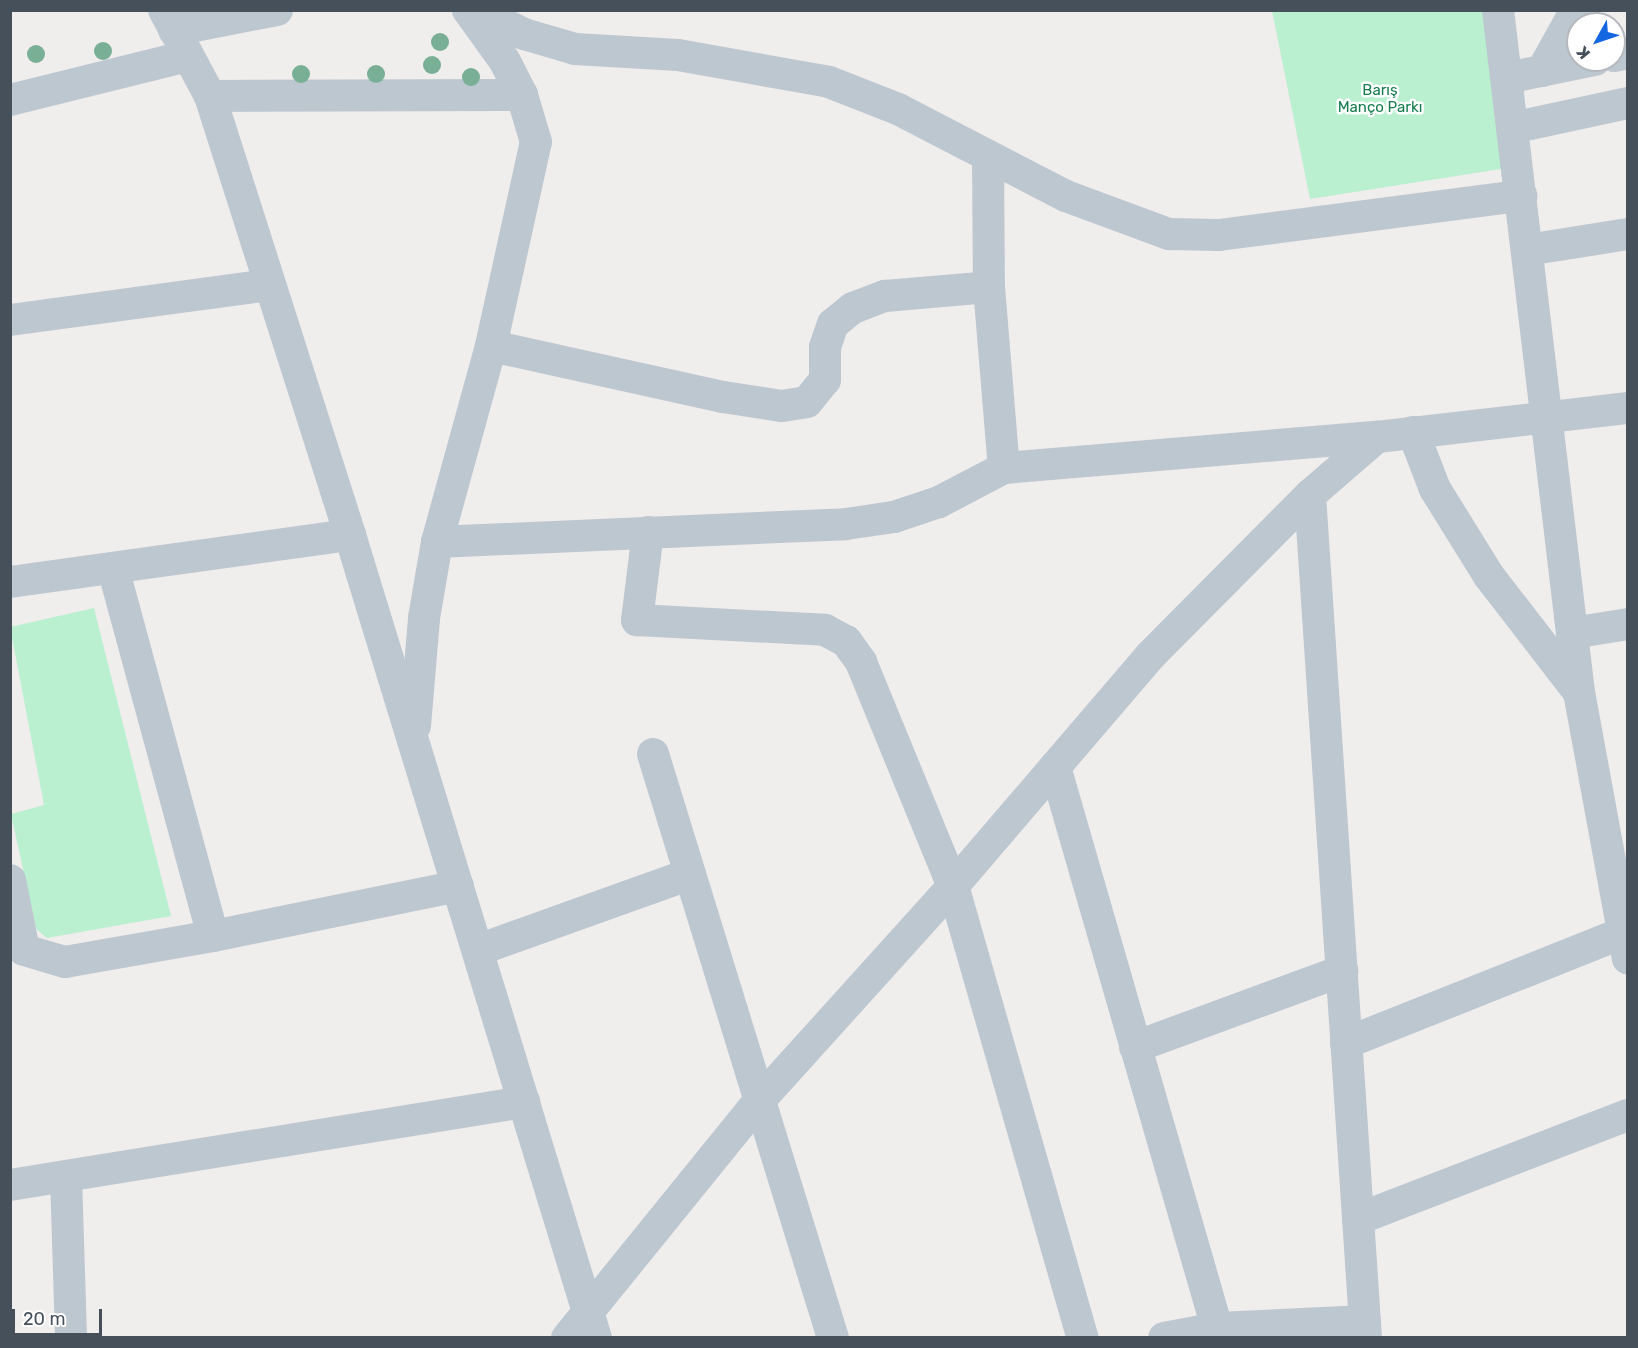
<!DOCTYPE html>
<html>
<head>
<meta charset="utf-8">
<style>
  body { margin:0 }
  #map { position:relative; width:1638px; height:1348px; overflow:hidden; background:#f0eded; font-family:Rubik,sans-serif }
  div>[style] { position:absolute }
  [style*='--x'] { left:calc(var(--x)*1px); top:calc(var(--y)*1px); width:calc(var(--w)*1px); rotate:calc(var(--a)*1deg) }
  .green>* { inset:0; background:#baefd0 }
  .minor>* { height:32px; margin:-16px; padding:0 16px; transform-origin:16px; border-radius:16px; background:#bdc7d0 }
  .trees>* { width:18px; height:18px; margin:-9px; border-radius:50%; background:#78af95 }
  span { translate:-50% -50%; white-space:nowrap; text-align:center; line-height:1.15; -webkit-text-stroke:5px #fff; paint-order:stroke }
  .park-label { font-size:15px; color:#157d4d }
  .frame { position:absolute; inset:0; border:12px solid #45505b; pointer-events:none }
  .north { position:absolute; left:1566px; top:12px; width:60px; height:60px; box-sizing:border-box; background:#fff; border:2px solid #b5b9bd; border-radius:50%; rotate:230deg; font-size:16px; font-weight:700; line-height:24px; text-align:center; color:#45505b }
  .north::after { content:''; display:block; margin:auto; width:21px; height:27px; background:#1567e1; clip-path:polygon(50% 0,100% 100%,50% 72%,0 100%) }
  .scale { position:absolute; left:12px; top:1309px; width:90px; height:27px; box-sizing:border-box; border:3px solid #45505b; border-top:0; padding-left:8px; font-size:18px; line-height:21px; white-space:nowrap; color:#45505b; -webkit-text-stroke:4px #fff; paint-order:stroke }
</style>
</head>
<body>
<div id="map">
  <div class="green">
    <div style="clip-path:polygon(1272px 11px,1485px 11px,1507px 168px,1310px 199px)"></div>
    <div style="clip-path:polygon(94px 608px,171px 916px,47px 938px,36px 929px,11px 814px,44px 805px,10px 627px)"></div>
  </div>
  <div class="minor">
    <div style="--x:164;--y:10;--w:98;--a:61.9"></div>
    <div style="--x:210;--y:96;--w:461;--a:72.3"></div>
    <div style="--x:350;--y:535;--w:840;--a:72.97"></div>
    <div style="--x:475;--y:10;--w:55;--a:26.1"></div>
    <div style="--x:524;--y:34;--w:53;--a:16.4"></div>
    <div style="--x:575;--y:49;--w:103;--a:3.3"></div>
    <div style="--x:678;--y:55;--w:153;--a:10.1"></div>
    <div style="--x:829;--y:82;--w:74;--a:21.4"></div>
    <div style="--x:898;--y:109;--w:189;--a:27.4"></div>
    <div style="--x:1066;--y:196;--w:110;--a:20.3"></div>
    <div style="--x:1169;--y:234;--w:50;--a:1.1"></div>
    <div style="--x:1219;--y:235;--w:305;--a:-7.4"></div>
    <div style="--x:1498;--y:10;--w:687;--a:83.23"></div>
    <div style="--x:1579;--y:692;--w:271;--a:79.6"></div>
    <div style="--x:174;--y:30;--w:105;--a:-11"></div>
    <div style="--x:1614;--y:56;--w:14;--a:-12"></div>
    <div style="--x:1542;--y:71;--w:70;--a:-60.9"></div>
    <div style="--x:1507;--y:78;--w:90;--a:-11.6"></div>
    <div style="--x:210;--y:96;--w:312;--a:-0.2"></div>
    <div style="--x:10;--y:100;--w:183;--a:-13.9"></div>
    <div style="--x:1512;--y:128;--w:119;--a:-12.2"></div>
    <div style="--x:988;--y:156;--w:131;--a:89.6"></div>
    <div style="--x:989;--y:287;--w:182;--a:85.3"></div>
    <div style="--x:1527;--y:250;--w:102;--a:-9"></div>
    <div style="--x:10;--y:320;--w:262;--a:-7.7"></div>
    <div style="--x:491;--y:346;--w:238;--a:12.4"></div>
    <div style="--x:723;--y:397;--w:60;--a:8.7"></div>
    <div style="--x:782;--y:406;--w:25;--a:-9"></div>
    <div style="--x:807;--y:402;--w:28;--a:-51"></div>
    <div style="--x:825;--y:380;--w:33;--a:-90"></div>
    <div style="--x:825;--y:347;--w:24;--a:-71"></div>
    <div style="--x:833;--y:324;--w:26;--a:-39"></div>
    <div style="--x:853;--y:308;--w:34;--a:-21"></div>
    <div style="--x:885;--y:296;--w:104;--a:-4.9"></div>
    <div style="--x:1413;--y:432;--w:61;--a:68.9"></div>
    <div style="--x:1435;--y:489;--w:102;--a:58.2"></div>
    <div style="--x:1489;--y:576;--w:145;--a:52.3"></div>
    <div style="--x:1310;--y:495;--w:845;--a:86.2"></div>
    <div style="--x:648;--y:532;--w:89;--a:97.1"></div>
    <div style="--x:637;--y:620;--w:188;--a:3"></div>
    <div style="--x:825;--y:630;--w:24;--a:28"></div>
    <div style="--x:846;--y:641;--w:26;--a:54"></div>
    <div style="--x:861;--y:662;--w:242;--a:67.7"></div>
    <div style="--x:953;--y:886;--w:470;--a:74"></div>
    <div style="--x:437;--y:542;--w:409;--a:-2.5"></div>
    <div style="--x:846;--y:524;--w:49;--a:-8.3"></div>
    <div style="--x:894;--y:517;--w:47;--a:-18.4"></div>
    <div style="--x:939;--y:502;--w:73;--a:-27.6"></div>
    <div style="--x:1004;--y:468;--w:374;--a:-4.8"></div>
    <div style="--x:1377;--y:437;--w:253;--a:-6.6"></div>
    <div style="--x:113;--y:568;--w:381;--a:74.8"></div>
    <div style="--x:10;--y:582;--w:343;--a:-7.9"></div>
    <div style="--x:1572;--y:633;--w:57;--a:-9.1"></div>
    <div style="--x:415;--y:726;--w:108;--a:-85.2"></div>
    <div style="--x:424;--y:618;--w:77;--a:-80.3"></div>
    <div style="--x:437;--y:542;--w:203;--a:-74.6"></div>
    <div style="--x:491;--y:346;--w:209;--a:-77.6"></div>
    <div style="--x:536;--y:142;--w:49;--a:-106.6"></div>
    <div style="--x:522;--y:95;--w:39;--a:-117"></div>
    <div style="--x:504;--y:60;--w:62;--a:-125.8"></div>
    <div style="--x:653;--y:754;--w:611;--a:72.87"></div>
    <div style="--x:1055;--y:767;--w:584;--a:73.89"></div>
    <div style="--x:10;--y:880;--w:71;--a:78.7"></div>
    <div style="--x:24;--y:950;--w:43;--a:16.3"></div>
    <div style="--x:65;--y:962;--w:150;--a:-10"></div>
    <div style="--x:213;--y:936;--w:250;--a:-11.5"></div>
    <div style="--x:478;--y:950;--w:225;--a:-19.7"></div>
    <div style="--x:1346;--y:1043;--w:303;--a:-21.7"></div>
    <div style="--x:1135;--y:1047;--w:221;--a:-20.2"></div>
    <div style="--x:66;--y:1177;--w:161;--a:88.2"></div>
    <div style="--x:10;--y:1185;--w:521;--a:-9.17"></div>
    <div style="--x:1358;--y:1219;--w:289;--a:-21.1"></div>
    <div style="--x:567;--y:1338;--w:305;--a:-51"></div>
    <div style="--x:759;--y:1101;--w:290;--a:-47.9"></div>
    <div style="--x:953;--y:886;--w:303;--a:-49.4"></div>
    <div style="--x:1150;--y:656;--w:227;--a:-45.2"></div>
    <div style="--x:1310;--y:495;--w:89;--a:-40.9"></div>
    <div style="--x:1164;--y:1338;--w:54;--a:-10.7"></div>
    <div style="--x:1217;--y:1328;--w:148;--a:-2.7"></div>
  </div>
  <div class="trees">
    <div style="left:440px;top:42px"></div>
    <div style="left:103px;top:51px"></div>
    <div style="left:36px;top:54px"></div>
    <div style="left:432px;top:65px"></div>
    <div style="left:301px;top:74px"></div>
    <div style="left:376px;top:74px"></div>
    <div style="left:471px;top:77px"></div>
  </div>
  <div class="park-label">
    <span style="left:1380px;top:99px">Barış<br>Manço Parkı</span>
  </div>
  <div class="frame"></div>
  <div class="north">K</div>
  <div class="scale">20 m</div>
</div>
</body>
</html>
